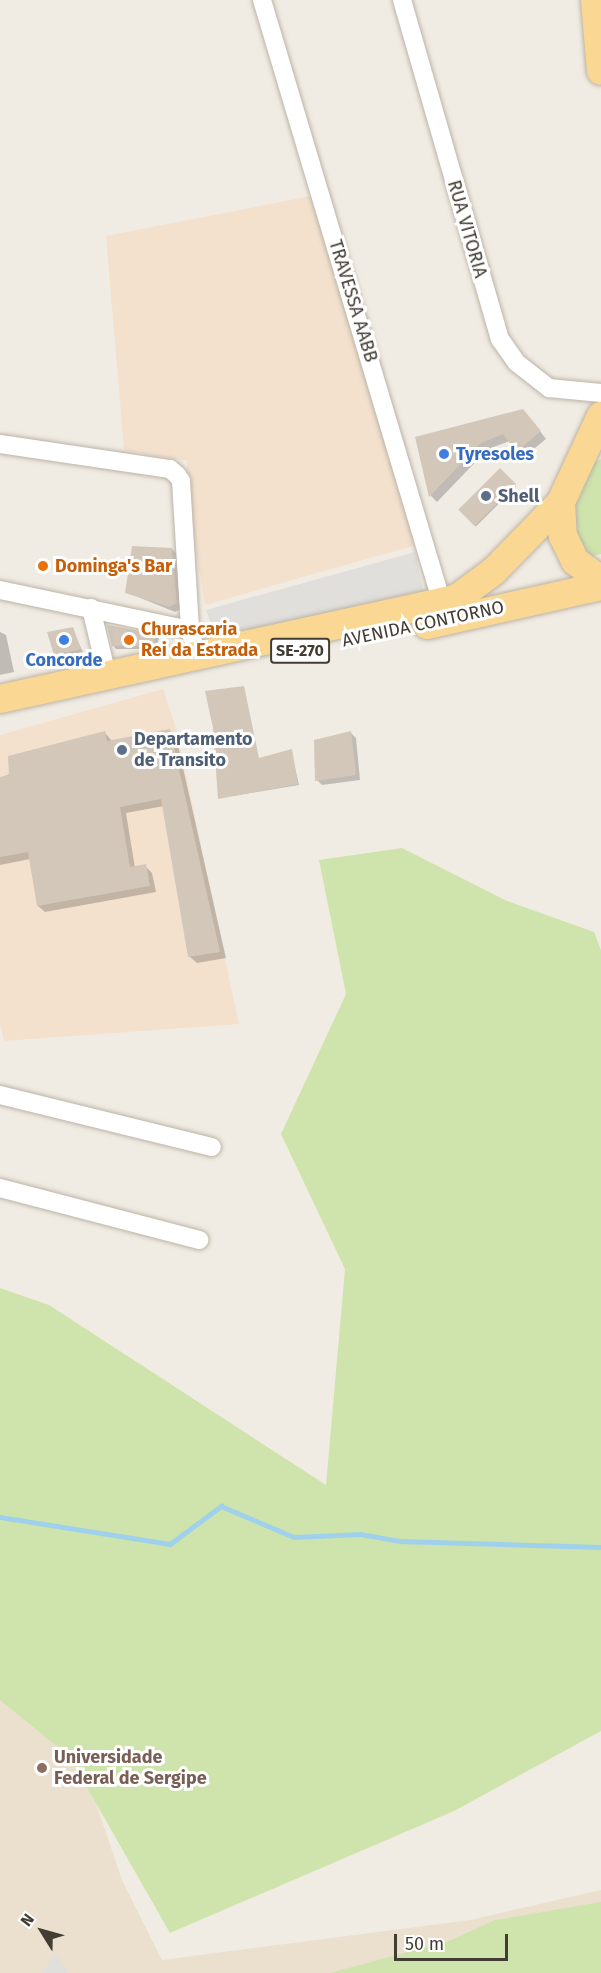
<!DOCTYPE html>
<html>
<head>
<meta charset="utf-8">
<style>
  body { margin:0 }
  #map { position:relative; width:601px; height:1973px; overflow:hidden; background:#f1ece3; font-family:"Fira Sans",sans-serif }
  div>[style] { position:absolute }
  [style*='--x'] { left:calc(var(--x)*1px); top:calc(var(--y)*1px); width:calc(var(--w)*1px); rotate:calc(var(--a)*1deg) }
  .commercial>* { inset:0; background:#f3e1ce }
  .education>* { inset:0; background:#eae0cd }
  .green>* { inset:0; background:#cee4ac }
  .parking>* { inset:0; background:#e1dfdb }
  .shadow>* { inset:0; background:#0003; transform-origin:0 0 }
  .stream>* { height:4.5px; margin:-2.25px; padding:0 2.25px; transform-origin:2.25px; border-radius:2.25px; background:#a0d1ec }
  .building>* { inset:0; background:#d2c7b9; transform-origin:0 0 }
  .roads { filter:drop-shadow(0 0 2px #bcb3a6) drop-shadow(0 0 2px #bcb3a6) }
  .minor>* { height:18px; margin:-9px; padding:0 9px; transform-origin:9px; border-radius:9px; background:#fff }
  .primary>* { height:28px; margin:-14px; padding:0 14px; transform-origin:14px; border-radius:14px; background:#fad893 }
  .dots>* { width:16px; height:16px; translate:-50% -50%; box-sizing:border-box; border:3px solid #fff; border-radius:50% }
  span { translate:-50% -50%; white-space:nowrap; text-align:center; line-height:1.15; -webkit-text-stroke:6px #fff; paint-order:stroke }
  .shield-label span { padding:2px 4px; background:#fff; border:2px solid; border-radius:4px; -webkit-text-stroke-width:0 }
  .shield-label { font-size:16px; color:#423c33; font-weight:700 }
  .street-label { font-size:18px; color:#423c33 }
  .shop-label { font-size:18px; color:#366cbe; font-weight:700 }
  .left { translate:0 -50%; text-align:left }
  .service-label { font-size:18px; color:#4e5e75; font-weight:700 }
  .food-label { font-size:18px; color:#c56008; font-weight:700 }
  .education-label { font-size:18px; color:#785e54; font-weight:700 }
  .north { position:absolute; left:12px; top:1901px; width:60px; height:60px; -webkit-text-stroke:4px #fff; paint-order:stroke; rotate:307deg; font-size:16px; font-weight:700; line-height:24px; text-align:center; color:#423c33 }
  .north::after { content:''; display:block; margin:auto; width:21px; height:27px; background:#423c33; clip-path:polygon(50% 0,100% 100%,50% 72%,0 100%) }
  .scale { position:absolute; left:394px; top:1934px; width:114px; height:27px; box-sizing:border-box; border:3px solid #423c33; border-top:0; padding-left:8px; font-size:18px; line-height:21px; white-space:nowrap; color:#423c33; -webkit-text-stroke:4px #fff; paint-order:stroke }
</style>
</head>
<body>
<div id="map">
  <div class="commercial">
    <div style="clip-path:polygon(326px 193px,420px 544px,205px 605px,187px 496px,187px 461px,124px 450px,106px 236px)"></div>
    <div style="clip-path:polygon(163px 689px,176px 728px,239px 1024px,4px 1041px,0 1022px,0 735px)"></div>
  </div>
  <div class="education">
    <div style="clip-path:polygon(0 1537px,46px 1656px,122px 1880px,162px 1960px,470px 1920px,601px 1890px,601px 1973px,0 1973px)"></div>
  </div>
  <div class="green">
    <div style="clip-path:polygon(601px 459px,601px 554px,583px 558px,571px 526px,572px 506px,593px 463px)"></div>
    <div style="clip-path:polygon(402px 848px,507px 901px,594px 932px,601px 950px,601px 1731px,454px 1811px,170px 1933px,69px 1756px,0 1700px,0 1288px,49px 1305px,326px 1485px,345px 1269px,281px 1134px,346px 994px,319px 860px)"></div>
    <div style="clip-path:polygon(601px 1902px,601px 1973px,330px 1973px,449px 1941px,495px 1920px)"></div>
  </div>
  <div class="parking">
    <div style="clip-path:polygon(415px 552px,425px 600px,216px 639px,206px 610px)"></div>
    <div style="clip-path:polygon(56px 1952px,68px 1973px,42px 1973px)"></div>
  </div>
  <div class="shadow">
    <div style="clip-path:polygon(530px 418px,546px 439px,524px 457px,510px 441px,488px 449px,437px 502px,431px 496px,417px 438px)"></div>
    <div style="left:500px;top:470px;width:23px;height:57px;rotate:45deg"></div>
    <div style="clip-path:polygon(172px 549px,177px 554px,182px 608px,175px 612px,126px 592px)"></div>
    <div style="clip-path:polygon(72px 629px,83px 652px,59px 657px,55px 654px)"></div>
    <div style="clip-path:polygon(0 632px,6px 635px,14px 672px,0 675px)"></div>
    <div style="clip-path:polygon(156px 636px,159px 639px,155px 649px,116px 649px,113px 645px)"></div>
    <div style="clip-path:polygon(169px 731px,176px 737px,226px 958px,197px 963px,190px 957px,164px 806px,126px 813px,135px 868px,145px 866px,152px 873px,156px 892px,45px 912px,38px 906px,30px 859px,0 865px,0 778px,105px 733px,112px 741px)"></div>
    <div style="clip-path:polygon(351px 733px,356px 738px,360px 780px,322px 785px,317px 780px)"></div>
    <div style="clip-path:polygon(291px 750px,299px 785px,220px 798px)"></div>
  </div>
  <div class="stream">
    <div style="--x:0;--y:1517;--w:172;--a:9"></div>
    <div style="--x:170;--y:1544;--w:64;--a:-36.7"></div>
    <div style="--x:221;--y:1506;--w:79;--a:23"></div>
    <div style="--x:294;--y:1537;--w:66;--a:-2.6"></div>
    <div style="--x:360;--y:1534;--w:41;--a:9.9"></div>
    <div style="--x:400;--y:1541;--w:201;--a:1.7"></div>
  </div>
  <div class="building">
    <div style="clip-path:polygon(523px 409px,541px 431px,516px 452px,503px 434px,481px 443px,429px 497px,415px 437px)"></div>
    <div style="left:500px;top:468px;width:23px;height:59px;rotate:45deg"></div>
    <div style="clip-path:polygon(132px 546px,172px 548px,177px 603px,169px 607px,125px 593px)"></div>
    <div style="clip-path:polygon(107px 625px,152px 633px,157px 634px,152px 646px,112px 646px)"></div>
    <div style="clip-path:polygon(73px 627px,81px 649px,54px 655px,47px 632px)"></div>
    <div style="clip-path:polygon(244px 686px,259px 758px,292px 749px,298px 784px,218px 799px,213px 728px,205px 691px)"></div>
    <div style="clip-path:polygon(170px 729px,220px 952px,188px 957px,161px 799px,120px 807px,130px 867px,146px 864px,150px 886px,37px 906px,28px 852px,0 857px,0 777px,9px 775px,8px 756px,105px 731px,107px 741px)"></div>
    <div style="clip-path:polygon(351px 731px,356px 775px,315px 781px,314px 740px)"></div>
  </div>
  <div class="roads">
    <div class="minor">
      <div style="--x:262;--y:0;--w:629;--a:73.38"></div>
      <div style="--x:402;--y:0;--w:353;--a:73.9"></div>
      <div style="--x:500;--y:339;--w:29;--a:55"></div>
      <div style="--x:517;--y:363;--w:41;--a:38"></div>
      <div style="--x:549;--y:388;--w:52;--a:5.5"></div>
      <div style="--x:0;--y:444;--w:172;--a:8.4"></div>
      <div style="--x:170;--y:469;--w:9;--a:41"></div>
      <div style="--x:177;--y:475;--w:7;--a:56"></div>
      <div style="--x:181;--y:481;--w:149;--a:86.5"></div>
      <div style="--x:0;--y:590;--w:194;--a:11.9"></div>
      <div style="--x:190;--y:630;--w:10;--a:73"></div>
      <div style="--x:91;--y:608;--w:69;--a:76.6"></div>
      <div style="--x:0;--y:1095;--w:218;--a:13.8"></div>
      <div style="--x:0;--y:1188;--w:206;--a:14.6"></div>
    </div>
    <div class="primary">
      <div style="--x:595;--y:0;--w:71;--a:85.2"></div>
      <div style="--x:561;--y:502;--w:34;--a:87"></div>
      <div style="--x:563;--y:536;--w:28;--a:64"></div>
      <div style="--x:575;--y:561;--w:32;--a:36"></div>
      <div style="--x:427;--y:625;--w:178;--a:-12.6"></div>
      <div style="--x:0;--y:699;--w:467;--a:-12.4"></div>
      <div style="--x:456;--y:599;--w:47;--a:-36.4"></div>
      <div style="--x:494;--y:571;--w:96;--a:-45.8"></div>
      <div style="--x:561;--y:502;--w:95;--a:-65.1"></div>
    </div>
  </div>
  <div class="dots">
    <div style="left:444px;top:454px;background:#3f7fe0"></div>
    <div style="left:486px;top:496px;background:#5c6f8a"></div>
    <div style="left:43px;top:566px;background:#e8710a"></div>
    <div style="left:64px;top:640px;background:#3f7fe0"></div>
    <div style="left:129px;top:640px;background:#e8710a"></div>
    <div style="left:122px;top:750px;background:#5c6f8a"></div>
    <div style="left:42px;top:1768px;background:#8d6e63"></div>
  </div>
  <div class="shield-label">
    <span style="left:300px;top:651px">SE-270</span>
  </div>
  <div class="street-label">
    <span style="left:467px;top:229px;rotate:74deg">RUA VITORIA</span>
    <span style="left:353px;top:301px;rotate:73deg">TRAVESSA AABB</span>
    <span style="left:423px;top:624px;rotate:-12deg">AVENIDA CONTORNO</span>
  </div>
  <div class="shop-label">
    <span class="left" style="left:456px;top:454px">Tyresoles</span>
    <span style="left:64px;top:660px">Concorde</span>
  </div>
  <div class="service-label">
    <span class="left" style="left:498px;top:496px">Shell</span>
    <span class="left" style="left:134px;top:750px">Departamento<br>de Transito</span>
  </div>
  <div class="food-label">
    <span class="left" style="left:55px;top:566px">Dominga's Bar</span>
    <span class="left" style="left:141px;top:640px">Churascaria<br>Rei da Estrada</span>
  </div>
  <div class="education-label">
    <span class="left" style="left:54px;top:1768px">Universidade<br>Federal de Sergipe</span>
  </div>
  <div class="north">N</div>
  <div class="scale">50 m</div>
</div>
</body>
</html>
